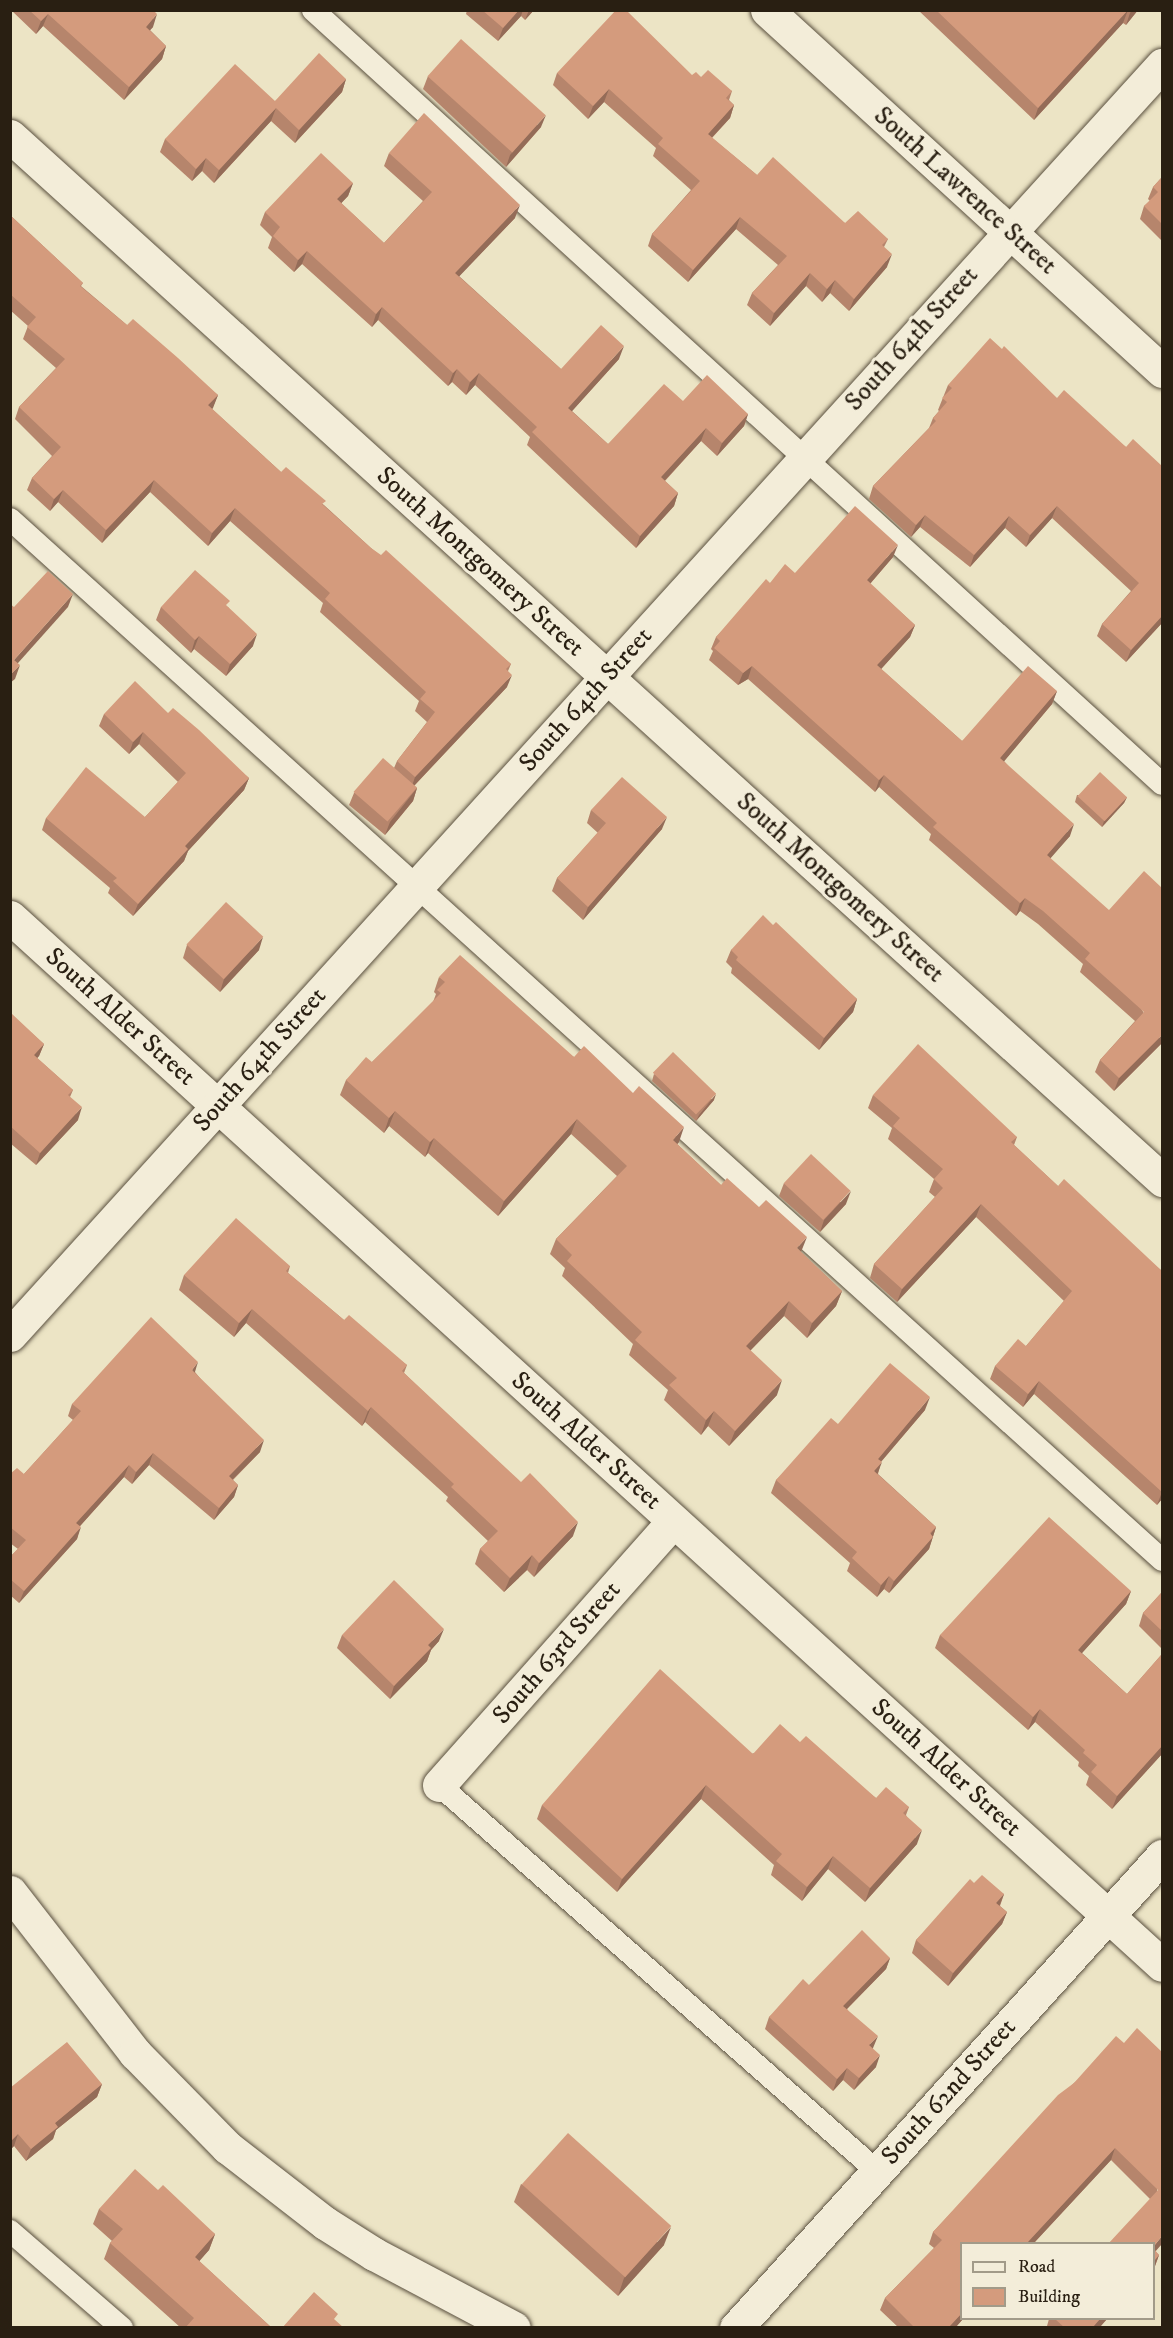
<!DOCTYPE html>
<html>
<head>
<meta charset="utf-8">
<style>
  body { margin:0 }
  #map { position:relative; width:1173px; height:2338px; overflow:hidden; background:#ece4c5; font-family:"IM FELL DW Pica",serif }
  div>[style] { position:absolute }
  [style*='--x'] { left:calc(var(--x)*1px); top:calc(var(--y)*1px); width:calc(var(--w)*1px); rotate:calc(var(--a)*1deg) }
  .roads { filter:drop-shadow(0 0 2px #5a503f) drop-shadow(0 0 2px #5a503f) }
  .lane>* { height:22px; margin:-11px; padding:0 11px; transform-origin:11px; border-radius:11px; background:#f3edd9 }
  .street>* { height:33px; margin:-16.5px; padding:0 16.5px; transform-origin:16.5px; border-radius:16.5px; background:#f3edd9 }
  .wall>* { inset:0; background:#b6856c }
  .shaded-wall>* { inset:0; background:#946c58 }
  .building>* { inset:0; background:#d49b7d; transform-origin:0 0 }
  span { translate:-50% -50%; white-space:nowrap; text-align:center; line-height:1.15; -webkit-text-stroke:6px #f3edd9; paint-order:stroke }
  .street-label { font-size:26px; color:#291f12 }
  .frame { position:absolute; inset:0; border:12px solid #291f12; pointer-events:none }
  .legend { position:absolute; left:960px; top:2242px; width:195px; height:78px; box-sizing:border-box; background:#f3edd9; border:2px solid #a29b89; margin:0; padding:8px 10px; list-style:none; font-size:18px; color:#291f12 }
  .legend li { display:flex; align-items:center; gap:12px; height:30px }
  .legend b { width:30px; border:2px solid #a29b89 }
</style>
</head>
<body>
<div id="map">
  <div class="roads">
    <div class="lane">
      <div style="--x:313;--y:10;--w:1149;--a:42.35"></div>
      <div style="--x:10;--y:519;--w:1553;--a:42.1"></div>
      <div style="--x:439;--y:1785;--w:585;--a:41.4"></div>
      <div style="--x:10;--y:2231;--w:148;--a:40.9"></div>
    </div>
    <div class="street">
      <div style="--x:767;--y:10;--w:535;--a:42.42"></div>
      <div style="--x:10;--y:136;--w:1555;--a:42.18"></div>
      <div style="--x:10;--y:917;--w:1557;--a:42.29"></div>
      <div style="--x:10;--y:1335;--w:1715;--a:-47.79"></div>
      <div style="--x:439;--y:1785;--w:353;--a:-48.4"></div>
      <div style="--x:10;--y:1892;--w:204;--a:52.2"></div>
      <div style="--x:135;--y:2053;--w:132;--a:45.6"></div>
      <div style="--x:227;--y:2147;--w:124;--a:37.8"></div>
      <div style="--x:325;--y:2223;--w:58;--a:32.3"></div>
      <div style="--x:374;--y:2254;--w:158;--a:27.9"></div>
      <div style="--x:736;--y:2328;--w:636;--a:-47.93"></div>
    </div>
  </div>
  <div class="wall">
    <div style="clip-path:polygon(11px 10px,153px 10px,153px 27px,150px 30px,166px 46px,162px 59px,124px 100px,43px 26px,36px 34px)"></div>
    <div style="clip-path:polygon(467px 10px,534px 10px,525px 20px,521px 16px,498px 41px,466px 14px)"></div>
    <div style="clip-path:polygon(918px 10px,1138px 10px,1126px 25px,1123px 23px,1034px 120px)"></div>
    <div style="clip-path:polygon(557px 73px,692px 75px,701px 77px,732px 91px,729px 100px,734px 105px,730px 118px,712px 138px,757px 175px,845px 223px,888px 239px,884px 247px,887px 267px,849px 311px,830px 293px,822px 302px,806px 286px,770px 326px,747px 305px,752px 293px,778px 265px,736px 229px,688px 282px,648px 246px,652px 234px,691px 190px,653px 156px,656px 148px,604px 102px,588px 119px,553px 85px)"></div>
    <div style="clip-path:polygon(428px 76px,541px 127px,506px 167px,423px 89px)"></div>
    <div style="clip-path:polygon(346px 79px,342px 92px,295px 143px,271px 121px,214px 183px,202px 171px,192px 181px,160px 152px,165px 139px,275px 101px)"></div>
    <div style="clip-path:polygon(389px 153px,515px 218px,459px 276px,561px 369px,619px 359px,572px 411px,608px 444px,683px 401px,748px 414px,744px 426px,717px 456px,701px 441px,665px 481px,678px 493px,674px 506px,636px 548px,527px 445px,530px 437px,475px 385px,466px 395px,452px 382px,448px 386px,378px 320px,372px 327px,302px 264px,294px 272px,268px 248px,272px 237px,260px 225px,265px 212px,353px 183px,348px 196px,341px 203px,384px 243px,423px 201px,384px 166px)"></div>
    <div style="clip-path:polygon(1162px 177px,1162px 241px,1140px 219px,1144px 206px,1150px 201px,1148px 199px,1153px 187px)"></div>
    <div style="clip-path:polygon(10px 215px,83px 283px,81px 286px,127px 325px,218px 395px,212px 409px,281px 472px,324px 505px,371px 548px,511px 664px,508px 671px,507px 687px,414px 786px,417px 788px,413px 801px,385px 835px,349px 805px,354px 793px,394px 768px,397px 761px,427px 722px,415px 711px,419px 701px,320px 612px,323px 603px,230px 521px,208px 546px,150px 492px,102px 543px,58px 502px,50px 511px,27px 490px,32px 478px,52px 456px,15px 419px,19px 407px,56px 368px,23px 339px,28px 326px,10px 310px)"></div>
    <div style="clip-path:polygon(948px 385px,1057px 398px,1126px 447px,1162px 466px,1162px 623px,1126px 662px,1097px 636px,1102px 624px,1131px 591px,1052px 518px,1026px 547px,1005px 528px,970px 567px,920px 527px,911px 537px,869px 499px,873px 486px,929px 428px,933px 418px,939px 411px,938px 410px)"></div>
    <div style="clip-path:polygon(893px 557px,870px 584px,915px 625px,910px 637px,881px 669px,962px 741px,1057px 691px,1052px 704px,1004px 761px,1070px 836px,1050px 858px,1162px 1043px,1114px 1091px,1095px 1072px,1100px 1060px,1135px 1021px,1080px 972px,1083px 964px,1038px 924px,1020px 911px,1016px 916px,929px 840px,931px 834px,879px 787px,875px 792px,748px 679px,738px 685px,709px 660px,713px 651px,711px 649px,716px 637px,770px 583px,795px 573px)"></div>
    <div style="clip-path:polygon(161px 607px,228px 607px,253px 646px,226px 676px,194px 649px,191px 653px,156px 620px)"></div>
    <div style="clip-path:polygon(168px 713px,249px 778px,244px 790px,188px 851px,184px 861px,133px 916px,108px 893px,110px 888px,42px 830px,46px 818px,145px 817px,178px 782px,139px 744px,129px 754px,99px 726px,104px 714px)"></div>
    <div style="clip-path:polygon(1077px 795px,1127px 797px,1124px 803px,1102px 827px,1075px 802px)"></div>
    <div style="clip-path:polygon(591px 810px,662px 829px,583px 920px,552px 891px,557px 878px,598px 833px,587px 823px)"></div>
    <div style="clip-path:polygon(773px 925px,857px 999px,853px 1012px,819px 1050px,731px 973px,732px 968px,726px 962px,731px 950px)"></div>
    <div style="clip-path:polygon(187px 945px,259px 950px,220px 992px,183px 958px)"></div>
    <div style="clip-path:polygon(439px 977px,574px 1057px,679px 1142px,677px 1144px,721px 1185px,801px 1252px,842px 1291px,836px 1306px,807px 1338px,784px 1316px,750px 1351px,777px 1395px,729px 1446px,708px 1426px,701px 1435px,664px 1400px,668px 1390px,629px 1355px,633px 1344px,562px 1276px,565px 1268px,550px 1254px,556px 1239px,617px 1176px,571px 1134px,498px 1216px,428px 1153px,425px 1157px,389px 1126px,384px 1133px,340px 1095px,346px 1080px,372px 1062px,433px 1002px,436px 994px,434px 992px)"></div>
    <div style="clip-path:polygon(10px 1014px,44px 1044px,39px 1056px,37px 1058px,73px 1090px,70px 1097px,78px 1120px,36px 1165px,10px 1143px)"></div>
    <div style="clip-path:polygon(654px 1074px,714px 1100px,696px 1121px,652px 1081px)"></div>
    <div style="clip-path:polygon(873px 1095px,1017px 1137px,1014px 1145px,1058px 1186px,1162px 1271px,1162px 1499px,1157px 1505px,1034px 1394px,1023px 1407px,990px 1379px,995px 1366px,1026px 1346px,1064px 1301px,976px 1217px,897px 1302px,870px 1278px,874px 1264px,935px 1197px,929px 1192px,934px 1179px,888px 1139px,892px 1128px,868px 1108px)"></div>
    <div style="clip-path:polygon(784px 1183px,846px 1204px,820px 1232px,779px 1196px)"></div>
    <div style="clip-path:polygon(290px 1266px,288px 1273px,344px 1320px,407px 1365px,404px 1373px,573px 1536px,534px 1577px,527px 1570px,504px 1592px,475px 1564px,480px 1549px,488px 1541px,446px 1501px,448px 1497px,365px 1422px,362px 1426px,246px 1323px,234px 1337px,179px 1290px,184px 1275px)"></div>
    <div style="clip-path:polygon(195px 1372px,260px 1452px,233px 1480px,238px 1485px,234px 1497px,214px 1520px,149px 1465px,132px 1484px,124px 1477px,80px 1526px,77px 1539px,19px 1603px,10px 1595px,10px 1557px,18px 1549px,10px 1543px,10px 1474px,24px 1474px,73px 1420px,68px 1416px,72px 1404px)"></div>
    <div style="clip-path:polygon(925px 1410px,881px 1462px,878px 1474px,936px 1527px,929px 1549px,889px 1593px,884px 1589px,877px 1597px,847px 1571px,850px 1563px,771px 1493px,776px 1480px,838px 1424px)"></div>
    <div style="clip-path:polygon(1131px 1591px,1126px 1604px,1082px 1653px,1127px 1694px,1162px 1654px,1162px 1754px,1112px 1809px,1086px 1785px,1089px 1776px,1078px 1766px,1079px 1762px,1035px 1722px,1028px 1730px,935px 1648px,940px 1635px)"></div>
    <div style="clip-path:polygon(1162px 1592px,1162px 1649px,1139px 1626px,1143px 1613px)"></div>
    <div style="clip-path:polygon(342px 1635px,439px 1641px,431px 1650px,427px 1661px,390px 1699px,337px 1648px)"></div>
    <div style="clip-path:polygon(800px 1742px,876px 1798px,909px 1807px,906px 1815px,917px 1844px,865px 1902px,828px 1869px,802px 1901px,771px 1875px,774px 1865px,701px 1799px,617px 1892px,537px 1819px,542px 1805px)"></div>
    <div style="clip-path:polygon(974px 1883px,1004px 1894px,1000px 1906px,1007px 1912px,1002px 1924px,948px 1986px,912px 1953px,916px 1940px)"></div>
    <div style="clip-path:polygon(890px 1958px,886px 1969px,847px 2009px,873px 2049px,876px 2067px,854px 2090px,843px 2080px,833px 2091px,765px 2029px,769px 2017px,809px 1985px)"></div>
    <div style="clip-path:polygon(1124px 2043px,1162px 2052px,1155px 2251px,1159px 2255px,1155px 2266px,1154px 2268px,1154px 2244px,1150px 2199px,1111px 2160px,1033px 2244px,962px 2244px,962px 2319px,963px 2319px,955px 2328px,899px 2328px,880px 2310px,885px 2298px,934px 2248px,929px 2244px,933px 2232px,1074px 2083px)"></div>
    <div style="clip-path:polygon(102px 2084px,97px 2097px,56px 2130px,53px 2139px,26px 2161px,14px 2146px,10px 2150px,10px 2088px)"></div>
    <div style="clip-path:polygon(521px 2184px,664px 2245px,618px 2296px,514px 2202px)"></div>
    <div style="clip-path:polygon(158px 2190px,215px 2234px,209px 2250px,199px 2261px,272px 2328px,181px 2328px,104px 2259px,110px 2243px,112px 2241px,93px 2224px,99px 2209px)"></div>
    <div style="clip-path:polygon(1049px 2319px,1107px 2319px,1099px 2328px,1048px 2328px,1047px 2326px)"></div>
  </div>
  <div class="shaded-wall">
    <div style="clip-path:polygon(519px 10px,523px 10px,521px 16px,498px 41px,503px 28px)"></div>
    <div style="clip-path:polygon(529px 10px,534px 10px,525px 20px)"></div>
    <div style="clip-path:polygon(1128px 10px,1123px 23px,1034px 120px,1038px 108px)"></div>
    <div style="clip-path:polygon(1132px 10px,1138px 10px,1126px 25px,1130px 13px)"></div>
    <div style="clip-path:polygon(48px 14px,43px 26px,36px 34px,41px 21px)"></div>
    <div style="clip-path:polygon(157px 14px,153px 27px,141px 40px,146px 27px)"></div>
    <div style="clip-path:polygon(166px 46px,162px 59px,124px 100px,129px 87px)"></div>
    <div style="clip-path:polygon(346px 79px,342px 92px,295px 143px,299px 130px)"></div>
    <div style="clip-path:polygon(609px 89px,604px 102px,588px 119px,593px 106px)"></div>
    <div style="clip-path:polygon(734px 105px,730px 118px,703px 147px,708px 134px)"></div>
    <div style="clip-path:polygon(276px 108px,271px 121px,214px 183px,219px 170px)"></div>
    <div style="clip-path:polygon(546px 115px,541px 127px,506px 167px,510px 155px)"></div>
    <div style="clip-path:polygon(206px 158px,202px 171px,192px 181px,196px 169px)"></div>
    <div style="clip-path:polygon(353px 183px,348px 196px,333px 212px,337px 199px)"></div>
    <div style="clip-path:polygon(520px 205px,515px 218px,451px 285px,455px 273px)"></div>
    <div style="clip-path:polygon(740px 217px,736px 229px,688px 282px,693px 270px)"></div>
    <div style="clip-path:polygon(307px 251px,302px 264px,294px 272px,298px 260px)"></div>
    <div style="clip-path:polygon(892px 254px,887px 267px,849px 311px,854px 299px)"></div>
    <div style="clip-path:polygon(810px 273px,806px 286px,770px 326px,774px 313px)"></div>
    <div style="clip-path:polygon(835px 280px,830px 293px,822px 302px,827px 289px)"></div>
    <div style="clip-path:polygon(382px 307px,378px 320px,372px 327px,376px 314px)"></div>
    <div style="clip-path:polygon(624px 346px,619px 359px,564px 420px,568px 408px)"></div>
    <div style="clip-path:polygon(457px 369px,452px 382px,448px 386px,453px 373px)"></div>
    <div style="clip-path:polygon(479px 373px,475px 385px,466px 395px,470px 382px)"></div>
    <div style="clip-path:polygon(218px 395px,213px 408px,204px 418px,208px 405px)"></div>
    <div style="clip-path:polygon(748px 414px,744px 426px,717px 456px,722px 443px)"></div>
    <div style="clip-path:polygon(706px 428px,701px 441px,656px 490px,661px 477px)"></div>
    <div style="clip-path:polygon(154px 480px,150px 492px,102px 543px,106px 530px)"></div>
    <div style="clip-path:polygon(63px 490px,58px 502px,50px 511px,54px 499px)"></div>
    <div style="clip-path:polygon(678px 493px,674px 506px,636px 548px,640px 536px)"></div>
    <div style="clip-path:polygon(1057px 506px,1052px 518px,1026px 547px,1030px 535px)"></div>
    <div style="clip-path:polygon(235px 508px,230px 521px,208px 546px,212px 533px)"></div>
    <div style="clip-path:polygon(925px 515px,920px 527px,911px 537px,916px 525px)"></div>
    <div style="clip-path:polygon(1009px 516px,1005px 528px,970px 567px,974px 555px)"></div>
    <div style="clip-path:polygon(898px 545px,893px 557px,862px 593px,867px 580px)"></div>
    <div style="clip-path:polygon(73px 594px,68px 607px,10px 672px,14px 660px)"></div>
    <div style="clip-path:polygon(1162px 616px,1162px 623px,1126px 662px,1131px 650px)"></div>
    <div style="clip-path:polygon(915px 625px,910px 637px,873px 678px,877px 665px)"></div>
    <div style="clip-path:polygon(257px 634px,253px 646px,226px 676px,230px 664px)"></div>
    <div style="clip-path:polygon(199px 636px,194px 649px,191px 653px,195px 640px)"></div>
    <div style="clip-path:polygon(20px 665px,15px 679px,10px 683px,10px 675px)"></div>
    <div style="clip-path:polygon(752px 666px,748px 679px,738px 685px,743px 673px)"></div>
    <div style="clip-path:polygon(512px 675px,507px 687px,411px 789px,415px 777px)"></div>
    <div style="clip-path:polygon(1057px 691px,1052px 704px,996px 771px,1000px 758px)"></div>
    <div style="clip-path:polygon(143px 732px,139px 744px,129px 754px,133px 742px)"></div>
    <div style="clip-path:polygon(884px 775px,879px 787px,875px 792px,879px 780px)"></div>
    <div style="clip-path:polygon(249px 778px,244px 790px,188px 851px,184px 861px,133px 916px,138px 904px,185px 846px)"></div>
    <div style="clip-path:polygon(417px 788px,413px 801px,385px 835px,390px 822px)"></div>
    <div style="clip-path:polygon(1127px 797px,1124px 803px,1102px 827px,1104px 821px)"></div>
    <div style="clip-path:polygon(667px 817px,662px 829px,583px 920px,588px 907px)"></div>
    <div style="clip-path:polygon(1074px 824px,1070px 836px,1042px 868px,1047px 855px)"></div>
    <div style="clip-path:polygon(1025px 898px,1020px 911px,1016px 916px,1020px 903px)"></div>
    <div style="clip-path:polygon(263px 937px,259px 950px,220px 992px,224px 979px)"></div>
    <div style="clip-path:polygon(857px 999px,853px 1012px,819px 1050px,824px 1038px)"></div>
    <div style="clip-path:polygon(1162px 1035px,1162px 1043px,1114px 1091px,1119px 1078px)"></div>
    <div style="clip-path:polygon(44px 1044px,39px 1056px,29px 1067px,34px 1055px)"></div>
    <div style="clip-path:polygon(716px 1094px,714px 1100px,696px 1121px,699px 1115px)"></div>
    <div style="clip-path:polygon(82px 1107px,78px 1120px,36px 1165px,40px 1153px)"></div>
    <div style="clip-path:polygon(395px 1111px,389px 1126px,384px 1133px,389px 1118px)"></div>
    <div style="clip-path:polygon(577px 1119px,571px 1134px,498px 1216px,504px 1201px)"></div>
    <div style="clip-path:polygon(684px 1127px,679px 1142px,668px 1155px,673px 1140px)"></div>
    <div style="clip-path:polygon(434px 1138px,428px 1153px,425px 1157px,430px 1142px)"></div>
    <div style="clip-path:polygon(851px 1191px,846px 1204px,820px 1232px,824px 1220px)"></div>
    <div style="clip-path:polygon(981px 1204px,976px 1217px,897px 1302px,902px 1289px)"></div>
    <div style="clip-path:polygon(807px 1237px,801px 1252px,797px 1248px)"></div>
    <div style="clip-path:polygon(842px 1291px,836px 1306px,807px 1338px,812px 1323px)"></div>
    <div style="clip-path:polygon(789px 1301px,784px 1316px,740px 1361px,746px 1346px)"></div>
    <div style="clip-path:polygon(252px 1309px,246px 1323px,234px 1337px,239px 1323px)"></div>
    <div style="clip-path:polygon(198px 1362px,194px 1375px,192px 1370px)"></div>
    <div style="clip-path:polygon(782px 1380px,777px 1395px,729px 1446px,735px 1431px)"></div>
    <div style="clip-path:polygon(1039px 1381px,1034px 1394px,1023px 1407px,1028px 1394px)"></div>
    <div style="clip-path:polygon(930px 1397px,925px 1410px,873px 1471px,878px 1459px)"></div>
    <div style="clip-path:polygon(371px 1407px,365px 1422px,362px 1426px,368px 1411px)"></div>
    <div style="clip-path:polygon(714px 1411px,708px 1426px,701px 1435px,706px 1420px)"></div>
    <div style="clip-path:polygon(264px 1440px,260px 1452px,224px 1488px,229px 1476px)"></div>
    <div style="clip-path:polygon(153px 1453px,149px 1465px,132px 1484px,136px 1472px)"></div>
    <div style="clip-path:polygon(882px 1462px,877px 1475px,874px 1471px)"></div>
    <div style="clip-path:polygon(129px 1465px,124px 1477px,72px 1535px,76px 1523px)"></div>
    <div style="clip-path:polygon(238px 1485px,234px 1497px,214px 1520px,219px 1508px)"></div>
    <div style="clip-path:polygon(1162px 1492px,1162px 1499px,1157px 1505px)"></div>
    <div style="clip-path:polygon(578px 1522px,573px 1536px,534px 1577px,539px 1563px)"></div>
    <div style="clip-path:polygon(81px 1527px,77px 1539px,19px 1603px,24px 1591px)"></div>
    <div style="clip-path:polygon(936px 1527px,929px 1549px,889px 1593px,894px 1581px)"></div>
    <div style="clip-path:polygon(532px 1555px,527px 1570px,504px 1592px,510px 1578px)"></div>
    <div style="clip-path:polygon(889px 1576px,884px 1589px,877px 1597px,881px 1585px)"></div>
    <div style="clip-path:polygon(1131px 1591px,1126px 1604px,1073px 1663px,1078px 1650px)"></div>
    <div style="clip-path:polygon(444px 1629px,439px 1641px,431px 1650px,427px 1661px,390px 1699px,394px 1686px,428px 1645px)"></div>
    <div style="clip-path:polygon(1040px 1709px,1035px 1722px,1028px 1730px,1033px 1717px)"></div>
    <div style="clip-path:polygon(1162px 1746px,1162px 1754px,1112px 1809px,1117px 1796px)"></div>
    <div style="clip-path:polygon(706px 1785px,701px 1799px,617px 1892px,622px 1879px)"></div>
    <div style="clip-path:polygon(922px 1830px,917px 1844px,865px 1902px,870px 1888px)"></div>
    <div style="clip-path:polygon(833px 1856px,828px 1869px,802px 1901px,807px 1887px)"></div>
    <div style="clip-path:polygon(1004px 1894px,999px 1907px,996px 1903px)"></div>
    <div style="clip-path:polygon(1007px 1912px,1002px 1924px,948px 1986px,953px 1973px)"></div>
    <div style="clip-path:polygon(890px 1958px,886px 1969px,839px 2017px,843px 2006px)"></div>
    <div style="clip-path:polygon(878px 2036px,873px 2048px,865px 2057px,869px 2045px)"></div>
    <div style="clip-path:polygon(880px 2055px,876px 2067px,854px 2090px,859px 2078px)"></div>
    <div style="clip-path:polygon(847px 2068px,843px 2080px,833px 2091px,837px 2079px)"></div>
    <div style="clip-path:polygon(102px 2084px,97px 2097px,56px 2130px,53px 2139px,26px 2161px,31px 2149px,55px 2123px)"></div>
    <div style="clip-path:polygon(18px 2134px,14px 2146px,10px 2150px,10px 2142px)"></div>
    <div style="clip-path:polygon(1115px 2148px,1111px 2160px,1033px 2244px,1026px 2244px)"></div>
    <div style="clip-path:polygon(671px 2227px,664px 2245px,618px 2296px,624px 2278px)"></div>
    <div style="clip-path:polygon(215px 2234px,209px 2250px,189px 2273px,195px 2257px)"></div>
    <div style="clip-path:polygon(1162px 2236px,1162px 2244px,1154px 2253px,1154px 2246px)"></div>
    <div style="clip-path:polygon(1159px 2255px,1155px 2266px,1154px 2268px,1154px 2261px)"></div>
    <div style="clip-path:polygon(962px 2313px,962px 2319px,963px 2319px,955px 2328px,948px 2328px)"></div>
    <div style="clip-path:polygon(1100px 2319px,1107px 2319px,1099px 2328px,1092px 2328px)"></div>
  </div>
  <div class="building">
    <div style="clip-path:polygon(29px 10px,153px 10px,157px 14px,146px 27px,166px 46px,129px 87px,48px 14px,41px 21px)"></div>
    <div style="clip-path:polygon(482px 10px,519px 10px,503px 28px)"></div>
    <div style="clip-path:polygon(616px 10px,626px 10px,692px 75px,696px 72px,701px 77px,708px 70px,732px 91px,726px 98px,734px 105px,708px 134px,757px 175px,773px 157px,845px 223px,858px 211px,888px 239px,882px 245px,892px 254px,854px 299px,835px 280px,827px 289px,810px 273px,774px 313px,752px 293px,787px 256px,740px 217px,693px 270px,652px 234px,700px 181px,658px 144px,663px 138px,609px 89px,593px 106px,557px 73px)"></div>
    <div style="clip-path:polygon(936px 10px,1128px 10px,1038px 108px)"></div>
    <div style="left:461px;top:39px;width:114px;height:50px;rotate:42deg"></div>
    <div style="clip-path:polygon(319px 53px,346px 79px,299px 130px,276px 108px,219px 170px,206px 158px,196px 169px,165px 139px,235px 64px,275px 101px)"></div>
    <div style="clip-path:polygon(424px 113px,520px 205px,455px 273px,561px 369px,601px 325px,624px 346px,568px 408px,608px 444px,664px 384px,683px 401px,707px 375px,748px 414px,722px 443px,706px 428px,661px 477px,678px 493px,640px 536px,532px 432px,537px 427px,479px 373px,470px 382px,457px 369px,453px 373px,382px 307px,376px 314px,307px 251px,298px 260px,273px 236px,280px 227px,265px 212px,321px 153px,353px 183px,337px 199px,384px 243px,432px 192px,389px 153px)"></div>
    <div style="clip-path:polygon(1162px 177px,1162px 224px,1144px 206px,1158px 192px,1153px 187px)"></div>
    <div style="clip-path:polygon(10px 215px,83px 283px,80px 286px,127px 325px,133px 319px,178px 358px,218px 395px,208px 405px,281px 472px,286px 467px,326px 501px,322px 504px,371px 548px,381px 555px,386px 550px,511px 664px,506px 669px,512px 675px,415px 777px,397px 761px,435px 712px,420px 699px,426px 692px,325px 599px,330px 593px,235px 508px,212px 533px,154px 480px,106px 530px,63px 490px,54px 499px,32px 478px,61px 447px,19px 407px,65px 359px,27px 327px,36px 317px,10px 294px)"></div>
    <div style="clip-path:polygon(990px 338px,1002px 349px,1004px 346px,1057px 398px,1064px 390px,1126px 447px,1133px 439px,1162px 466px,1162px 616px,1131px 650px,1102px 624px,1139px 583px,1057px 506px,1030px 535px,1009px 516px,974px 555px,925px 515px,916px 525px,873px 486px,936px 421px,933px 418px,947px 402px,942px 398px,952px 388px,948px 385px)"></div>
    <div style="clip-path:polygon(855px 506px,898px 545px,867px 580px,915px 625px,877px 665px,962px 741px,1028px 666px,1057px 691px,1000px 758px,1074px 824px,1047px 855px,1109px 910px,1144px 871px,1162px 888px,1162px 1035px,1119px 1078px,1100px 1060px,1144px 1012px,1085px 959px,1090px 953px,1043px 911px,1025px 898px,1020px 903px,933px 827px,937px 823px,884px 775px,879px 780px,752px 666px,743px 673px,714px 648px,720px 641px,716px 637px,766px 579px,770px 583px,785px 564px,795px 573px)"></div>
    <div style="clip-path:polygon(195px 570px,230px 601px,226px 605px,257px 634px,230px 664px,199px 636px,195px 640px,161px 607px)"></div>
    <div style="clip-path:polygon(48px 571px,73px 594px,14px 660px,20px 665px,10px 675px,10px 604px,14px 607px)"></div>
    <div style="clip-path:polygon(135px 681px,168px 713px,173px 708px,199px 730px,249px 778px,185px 846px,188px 849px,138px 904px,113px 881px,117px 878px,46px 818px,86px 767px,145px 817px,186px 773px,143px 732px,133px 742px,104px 714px)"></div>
    <div style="left:383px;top:758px;width:45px;height:45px;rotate:41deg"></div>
    <div style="left:1100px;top:772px;width:37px;height:33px;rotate:43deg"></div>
    <div style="clip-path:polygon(622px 777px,667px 817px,588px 907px,557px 878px,606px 823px,591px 810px)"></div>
    <div style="left:226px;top:902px;width:51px;height:58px;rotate:43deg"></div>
    <div style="clip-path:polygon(763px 915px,773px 925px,776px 922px,857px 999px,824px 1038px,736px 960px,738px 957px,731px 950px)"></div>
    <div style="clip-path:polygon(460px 955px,574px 1057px,584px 1046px,633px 1093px,639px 1086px,684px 1127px,673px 1140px,721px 1185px,727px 1178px,759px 1207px,766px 1200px,807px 1237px,797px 1248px,842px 1291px,812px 1323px,789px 1301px,746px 1346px,782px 1380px,735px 1431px,714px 1411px,706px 1420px,669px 1385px,677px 1378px,635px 1340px,642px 1332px,567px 1261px,572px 1255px,556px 1239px,627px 1166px,577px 1119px,504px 1201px,434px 1138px,430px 1142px,395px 1111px,389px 1118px,346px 1080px,366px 1057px,372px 1062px,441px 993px,437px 990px,445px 982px,439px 977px)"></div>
    <div style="clip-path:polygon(11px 1013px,44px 1044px,34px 1055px,73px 1090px,68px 1095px,82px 1107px,40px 1153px,10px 1126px,10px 1014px)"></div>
    <div style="clip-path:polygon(918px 1044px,1017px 1137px,1011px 1142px,1058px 1186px,1064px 1179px,1162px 1271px,1162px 1492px,1039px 1381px,1028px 1394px,995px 1366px,1018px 1339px,1026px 1346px,1072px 1291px,981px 1204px,902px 1289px,874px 1264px,943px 1188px,934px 1179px,943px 1169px,893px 1126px,900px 1118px,873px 1095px)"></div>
    <div style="left:673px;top:1052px;width:60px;height:29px;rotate:44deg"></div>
    <div style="left:811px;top:1154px;width:54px;height:40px;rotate:43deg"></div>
    <div style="clip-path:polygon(236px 1218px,290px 1266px,286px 1271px,344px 1320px,349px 1315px,407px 1365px,402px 1371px,521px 1482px,530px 1473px,578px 1522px,539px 1563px,532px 1555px,510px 1578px,480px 1549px,498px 1531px,451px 1487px,454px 1484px,371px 1407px,368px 1411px,252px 1309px,239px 1323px,184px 1275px)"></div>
    <div style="clip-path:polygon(151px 1317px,198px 1362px,192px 1370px,264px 1440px,229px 1476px,238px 1485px,219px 1508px,153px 1453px,136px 1472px,129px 1465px,76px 1523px,81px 1527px,24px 1591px,10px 1579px,10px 1557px,26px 1540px,10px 1527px,10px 1474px,17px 1468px,24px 1474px,81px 1411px,72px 1404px)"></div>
    <div style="clip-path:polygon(890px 1363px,930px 1397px,878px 1459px,882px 1462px,874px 1471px,936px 1527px,930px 1533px,933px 1537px,894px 1581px,889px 1576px,881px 1585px,852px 1558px,857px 1552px,776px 1480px,831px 1418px,838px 1424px)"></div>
    <div style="clip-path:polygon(1049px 1517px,1131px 1591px,1078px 1650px,1127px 1694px,1162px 1654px,1162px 1746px,1117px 1796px,1091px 1772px,1097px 1765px,1083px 1753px,1085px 1750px,1040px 1709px,1033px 1717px,940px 1635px)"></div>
    <div style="clip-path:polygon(394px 1580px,444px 1629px,428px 1645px,431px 1648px,394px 1686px,342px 1635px)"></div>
    <div style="clip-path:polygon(1162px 1592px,1162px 1631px,1143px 1613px)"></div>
    <div style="clip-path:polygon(660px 1669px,753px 1754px,780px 1724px,800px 1742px,806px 1736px,876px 1798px,886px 1787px,909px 1807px,903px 1813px,922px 1830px,870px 1888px,833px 1856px,807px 1887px,776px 1861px,782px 1854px,706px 1785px,622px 1879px,542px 1805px)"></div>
    <div style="clip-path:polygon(982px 1875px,1004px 1894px,996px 1903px,1007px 1912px,953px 1973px,916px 1940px,970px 1879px,974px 1883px)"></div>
    <div style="clip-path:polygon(862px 1930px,890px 1958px,843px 2006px,878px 2036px,869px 2045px,880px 2055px,859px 2078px,847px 2068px,837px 2079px,769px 2017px,803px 1979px,809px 1985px)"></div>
    <div style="clip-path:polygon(1137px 2028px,1162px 2052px,1162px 2236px,1154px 2246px,1154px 2244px,1108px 2244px,1158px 2190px,1115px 2148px,1026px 2244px,962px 2244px,962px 2313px,948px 2328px,915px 2328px,885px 2298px,942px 2240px,933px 2232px,1058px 2095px,1074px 2083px,1116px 2036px,1124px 2043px)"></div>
    <div style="clip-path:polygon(67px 2042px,102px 2084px,55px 2123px,58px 2127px,31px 2149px,18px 2134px,10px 2142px,10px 2088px)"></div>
    <div style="left:568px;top:2133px;width:139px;height:69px;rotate:42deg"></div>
    <div style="clip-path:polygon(135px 2169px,158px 2190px,163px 2185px,215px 2234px,195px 2257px,272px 2328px,185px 2328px,194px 2318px,110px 2243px,123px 2229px,99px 2209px)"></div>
    <div style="clip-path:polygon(1154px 2249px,1159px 2255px,1154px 2261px)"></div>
    <div style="clip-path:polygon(314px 2292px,338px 2314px,334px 2319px,344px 2328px,282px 2328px)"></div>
    <div style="clip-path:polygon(1055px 2319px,1100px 2319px,1092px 2328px,1065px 2328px)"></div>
  </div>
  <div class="street-label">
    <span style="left:965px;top:191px;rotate:42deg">South Lawrence Street</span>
    <span style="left:912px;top:339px;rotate:-48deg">South 64th Street</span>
    <span style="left:480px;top:562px;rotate:42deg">South Montgomery Street</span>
    <span style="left:586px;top:700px;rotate:-48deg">South 64th Street</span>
    <span style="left:840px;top:888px;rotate:42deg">South Montgomery Street</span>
    <span style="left:120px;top:1017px;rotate:42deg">South Alder Street</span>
    <span style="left:260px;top:1060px;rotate:-48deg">South 64th Street</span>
    <span style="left:586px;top:1441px;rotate:42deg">South Alder Street</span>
    <span style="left:557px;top:1653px;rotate:-49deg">South 63rd Street</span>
    <span style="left:946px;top:1768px;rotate:42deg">South Alder Street</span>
    <span style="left:949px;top:2092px;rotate:-48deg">South 62nd Street</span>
  </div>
  <div class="frame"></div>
  <ul class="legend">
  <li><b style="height:8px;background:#f3edd9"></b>Road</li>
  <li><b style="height:16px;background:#d49b7d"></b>Building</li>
  </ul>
</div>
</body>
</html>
